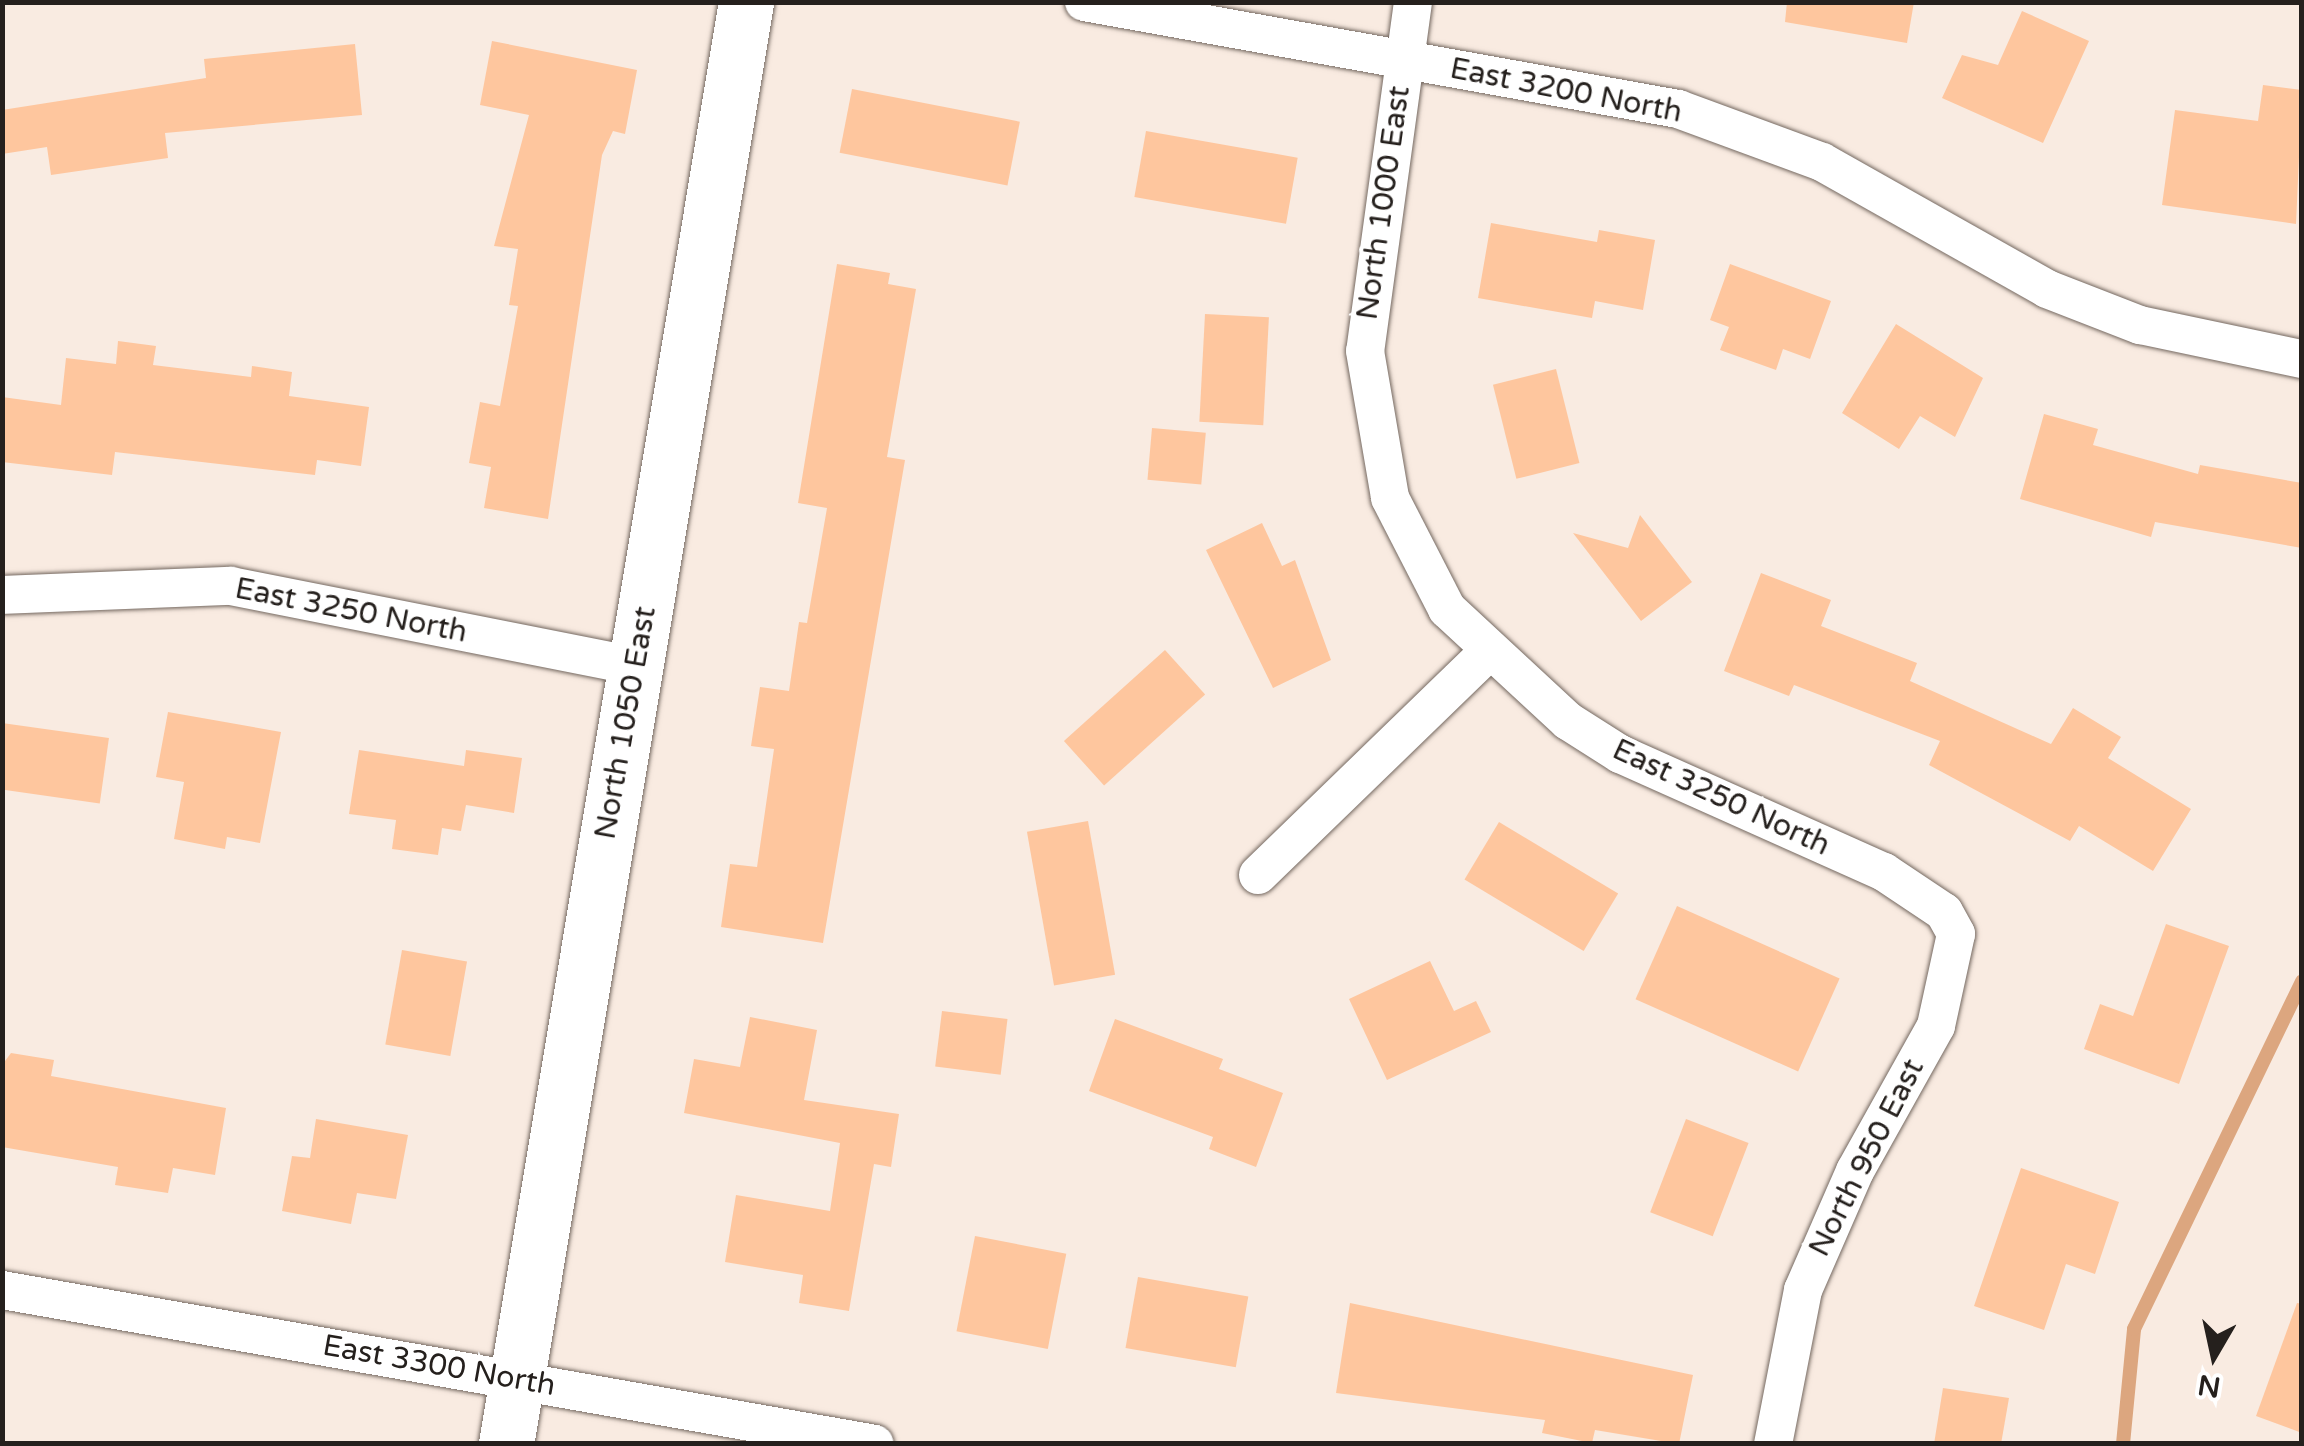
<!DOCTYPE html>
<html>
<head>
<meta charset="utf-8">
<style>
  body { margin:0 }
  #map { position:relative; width:2304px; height:1446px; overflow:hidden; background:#f9ebe1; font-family:"Varela Round",sans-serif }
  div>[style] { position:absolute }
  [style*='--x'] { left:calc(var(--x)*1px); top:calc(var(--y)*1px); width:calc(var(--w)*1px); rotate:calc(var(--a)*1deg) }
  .stream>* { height:14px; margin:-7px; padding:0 7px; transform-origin:7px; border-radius:7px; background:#dca67f }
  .building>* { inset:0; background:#fec69e; transform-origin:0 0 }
  .roads { filter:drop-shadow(0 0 2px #746860) drop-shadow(0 0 2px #746860) }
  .street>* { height:38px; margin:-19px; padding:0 19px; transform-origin:19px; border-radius:19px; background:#fff }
  .secondary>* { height:55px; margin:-27.5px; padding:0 27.5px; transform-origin:27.5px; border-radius:27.5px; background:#fff }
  span { translate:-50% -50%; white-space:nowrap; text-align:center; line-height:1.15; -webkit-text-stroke:8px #fff; paint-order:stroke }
  .street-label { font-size:30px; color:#25201d }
  .frame { position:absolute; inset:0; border:5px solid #25201d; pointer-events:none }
  .north { position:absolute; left:2164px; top:1306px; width:100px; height:100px; -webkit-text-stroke:8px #fff; paint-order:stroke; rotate:189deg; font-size:28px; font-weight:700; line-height:40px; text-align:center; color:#25201d }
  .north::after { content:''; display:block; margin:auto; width:35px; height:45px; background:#25201d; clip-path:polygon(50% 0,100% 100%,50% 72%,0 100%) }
</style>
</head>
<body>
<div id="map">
  <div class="stream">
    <div style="--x:2123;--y:1444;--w:116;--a:-84.5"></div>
    <div style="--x:2134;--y:1329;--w:386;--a:-64.2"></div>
  </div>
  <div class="building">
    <div style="clip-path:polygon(1787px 2px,1914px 2px,1907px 43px,1785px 22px)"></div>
    <div style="clip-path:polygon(2022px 11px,2089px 41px,2043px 143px,1942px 98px,1962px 55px,1998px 65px)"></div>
    <div style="clip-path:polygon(492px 41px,637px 70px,625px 134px,613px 131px,602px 155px,548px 519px,484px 508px,491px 467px,469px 463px,480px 402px,500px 406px,518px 306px,509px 305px,518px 249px,494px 246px,529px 115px,480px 105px)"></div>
    <div style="clip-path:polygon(355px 44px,362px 115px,165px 133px,168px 158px,51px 175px,47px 147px,2px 154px,2px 110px,206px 78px,204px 59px)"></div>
    <div style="clip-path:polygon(2263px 85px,2302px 90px,2296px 224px,2162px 205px,2175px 110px,2258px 121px)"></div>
    <div style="left:852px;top:89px;width:171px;height:65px;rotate:11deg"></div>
    <div style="left:1146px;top:131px;width:154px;height:67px;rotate:10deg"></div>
    <div style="clip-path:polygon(1491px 223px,1597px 242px,1599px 230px,1655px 240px,1643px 310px,1595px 301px,1592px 318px,1478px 298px)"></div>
    <div style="clip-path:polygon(837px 264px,890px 273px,888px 284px,916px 289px,887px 457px,905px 460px,823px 943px,721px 927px,730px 864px,757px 867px,774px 749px,751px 746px,760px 687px,789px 691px,799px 622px,807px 623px,827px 508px,798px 503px)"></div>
    <div style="clip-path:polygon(1730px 264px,1831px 301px,1810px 359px,1783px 349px,1776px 370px,1720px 350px,1729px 327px,1710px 320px)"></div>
    <div style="left:1205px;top:314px;width:64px;height:108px;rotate:3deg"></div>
    <div style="clip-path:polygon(1896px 324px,1983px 378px,1955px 437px,1920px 416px,1899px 449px,1842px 413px)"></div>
    <div style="clip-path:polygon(118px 341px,156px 346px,153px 365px,251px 377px,252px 366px,292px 372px,289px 396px,369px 407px,361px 466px,317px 460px,315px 475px,115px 452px,112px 475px,2px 462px,2px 397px,61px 405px,66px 358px,116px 364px)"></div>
    <div style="left:1556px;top:369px;width:97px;height:65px;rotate:76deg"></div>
    <div style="clip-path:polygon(2044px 414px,2098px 429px,2093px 445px,2198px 474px,2200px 465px,2302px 483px,2302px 548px,2155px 522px,2151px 537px,2020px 499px)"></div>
    <div style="left:1152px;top:428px;width:54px;height:52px;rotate:5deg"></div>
    <div style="clip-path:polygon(1640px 515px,1692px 582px,1641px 621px,1573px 533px,1628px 548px)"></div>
    <div style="clip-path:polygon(1262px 523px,1282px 566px,1295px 560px,1331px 660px,1273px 688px,1206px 550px)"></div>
    <div style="clip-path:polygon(1761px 573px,1831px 600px,1821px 626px,1917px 663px,1910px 681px,2051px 744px,2073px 708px,2121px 737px,2108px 758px,2191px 809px,2153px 871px,2079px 826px,2070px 841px,1929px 765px,1940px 741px,1794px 685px,1789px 696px,1724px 671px)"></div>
    <div style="left:1165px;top:650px;width:60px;height:136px;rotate:48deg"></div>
    <div style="clip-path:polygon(168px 712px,281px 732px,260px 843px,227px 837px,225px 849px,174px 839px,184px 782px,156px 777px)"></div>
    <div style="left:2px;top:723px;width:108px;height:66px;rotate:8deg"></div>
    <div style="clip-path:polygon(359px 750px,464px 766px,466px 750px,522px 758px,514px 813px,466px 805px,461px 831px,442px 828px,438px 855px,392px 849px,396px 820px,349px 814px)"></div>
    <div style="left:1088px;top:821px;width:156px;height:62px;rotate:80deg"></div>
    <div style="left:1499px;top:822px;width:139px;height:67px;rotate:31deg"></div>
    <div style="left:1677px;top:906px;width:178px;height:102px;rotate:24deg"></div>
    <div style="clip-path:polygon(2166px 924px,2229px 946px,2179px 1084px,2084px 1049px,2100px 1004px,2133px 1016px)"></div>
    <div style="left:402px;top:950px;width:66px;height:96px;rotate:10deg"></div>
    <div style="clip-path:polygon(1430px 961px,1454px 1011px,1476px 1001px,1491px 1032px,1387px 1080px,1349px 999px)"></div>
    <div style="left:942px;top:1011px;width:66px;height:56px;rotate:7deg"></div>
    <div style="clip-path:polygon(750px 1017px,817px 1030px,804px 1100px,899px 1114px,891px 1167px,874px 1164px,849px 1311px,799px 1303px,803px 1275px,725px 1262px,736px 1195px,830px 1211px,840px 1143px,684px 1113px,694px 1059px,740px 1067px)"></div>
    <div style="clip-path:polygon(1115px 1019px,1223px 1059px,1219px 1069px,1283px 1093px,1256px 1167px,1209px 1149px,1213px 1137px,1089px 1091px)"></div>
    <div style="clip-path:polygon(11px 1053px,54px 1060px,51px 1076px,226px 1108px,215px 1175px,173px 1168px,168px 1193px,115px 1185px,118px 1167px,2px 1147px,2px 1065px)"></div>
    <div style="clip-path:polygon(316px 1119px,408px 1135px,396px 1199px,357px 1193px,351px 1224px,282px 1211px,292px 1156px,310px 1158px)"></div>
    <div style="left:1686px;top:1119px;width:67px;height:100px;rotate:21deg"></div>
    <div style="clip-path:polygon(2021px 1168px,2119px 1202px,2095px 1274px,2066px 1264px,2044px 1330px,1974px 1306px)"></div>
    <div style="left:975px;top:1236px;width:93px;height:97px;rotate:11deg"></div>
    <div style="left:1138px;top:1277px;width:112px;height:72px;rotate:10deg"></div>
    <div style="clip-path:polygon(1350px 1303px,1693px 1375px,1679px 1444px,1595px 1430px,1592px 1443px,1542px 1433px,1545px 1420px,1336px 1393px)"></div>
    <div style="clip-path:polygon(2297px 1303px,2302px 1304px,2302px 1433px,2256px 1416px)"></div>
    <div style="clip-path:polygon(1943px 1388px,2009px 1398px,2001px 1444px,1934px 1444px)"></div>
  </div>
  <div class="roads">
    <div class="street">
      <div style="--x:1084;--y:2;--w:604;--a:10.21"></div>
      <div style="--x:1678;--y:109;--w:153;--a:20.2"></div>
      <div style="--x:1822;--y:162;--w:258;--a:29.4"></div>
      <div style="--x:2047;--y:289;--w:100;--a:21.2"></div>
      <div style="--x:2140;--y:325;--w:166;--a:11.9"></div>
      <div style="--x:1413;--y:2;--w:352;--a:97.8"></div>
      <div style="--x:1365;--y:351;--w:149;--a:80.3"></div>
      <div style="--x:1390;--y:498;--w:125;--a:62.8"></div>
      <div style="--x:1447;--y:609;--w:165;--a:42.8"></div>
      <div style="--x:1568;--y:721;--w:62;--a:32.4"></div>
      <div style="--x:1620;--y:754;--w:289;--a:24.1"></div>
      <div style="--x:1884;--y:872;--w:72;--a:33.7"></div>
      <div style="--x:1944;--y:912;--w:25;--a:61"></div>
      <div style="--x:1956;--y:934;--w:94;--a:102.3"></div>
      <div style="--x:1936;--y:1026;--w:166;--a:119.2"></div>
      <div style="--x:1855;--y:1171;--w:130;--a:113.6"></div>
      <div style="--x:1803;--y:1290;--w:157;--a:101"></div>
      <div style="--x:2;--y:595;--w:229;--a:-2.3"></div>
      <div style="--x:231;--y:586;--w:413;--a:11.2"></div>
      <div style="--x:1258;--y:875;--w:319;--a:-44.1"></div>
      <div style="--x:2;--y:1290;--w:886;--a:10"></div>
    </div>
    <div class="secondary">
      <div style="--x:506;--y:1444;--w:1462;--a:-80.55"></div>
    </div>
  </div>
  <div class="street-label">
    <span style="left:1566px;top:91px;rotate:11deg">East 3200 North</span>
    <span style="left:1384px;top:203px;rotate:-82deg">North 1000 East</span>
    <span style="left:351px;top:611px;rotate:11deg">East 3250 North</span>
    <span style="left:626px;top:723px;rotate:-80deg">North 1050 East</span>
    <span style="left:1721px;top:798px;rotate:25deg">East 3250 North</span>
    <span style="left:1867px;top:1158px;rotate:-63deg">North 950 East</span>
    <span style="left:439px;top:1366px;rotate:10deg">East 3300 North</span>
  </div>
  <div class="frame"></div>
  <div class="north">N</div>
</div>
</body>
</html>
